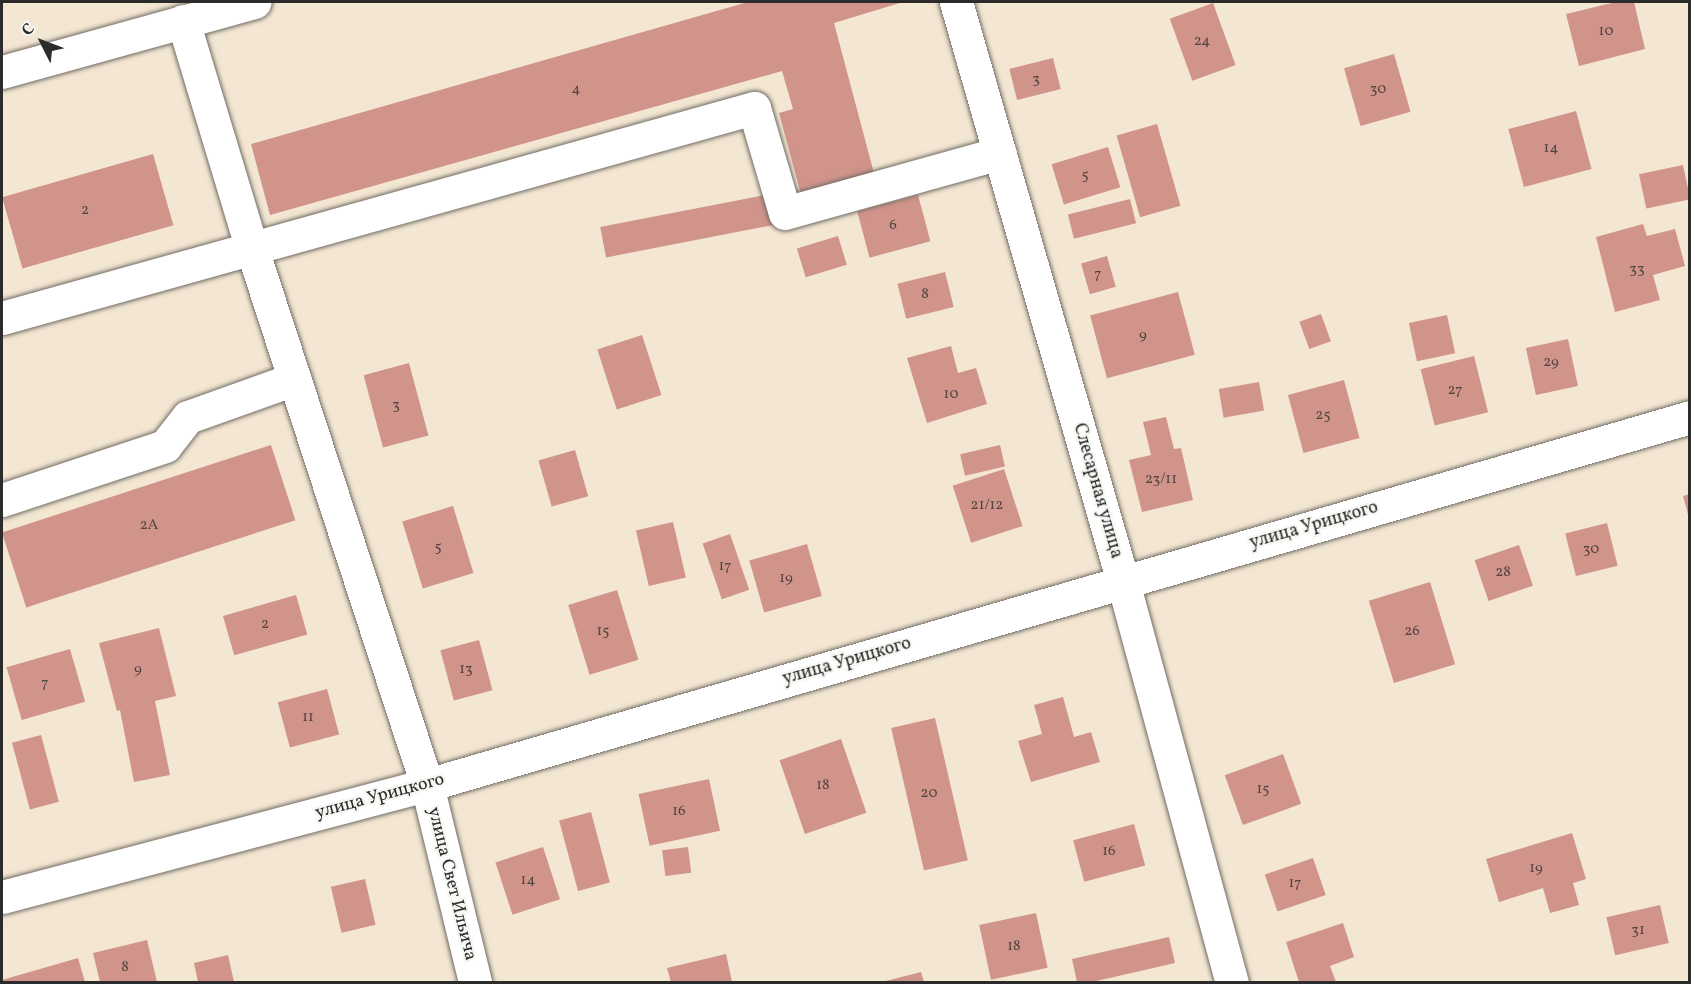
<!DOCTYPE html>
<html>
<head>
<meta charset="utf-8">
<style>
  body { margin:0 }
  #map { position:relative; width:1691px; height:984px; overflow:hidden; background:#f3e6d2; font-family:Vollkorn,serif }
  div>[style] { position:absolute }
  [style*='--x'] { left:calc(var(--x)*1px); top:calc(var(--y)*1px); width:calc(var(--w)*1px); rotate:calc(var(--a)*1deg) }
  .building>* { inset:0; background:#d1948b; transform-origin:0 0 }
  .roads { filter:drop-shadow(0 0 2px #716c65) drop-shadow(0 0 2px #716c65) }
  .minor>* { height:33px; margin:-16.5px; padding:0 16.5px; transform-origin:16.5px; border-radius:16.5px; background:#fff }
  span { translate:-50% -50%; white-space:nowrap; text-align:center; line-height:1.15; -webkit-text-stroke:4.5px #f6f6f2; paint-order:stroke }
  .number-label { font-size:15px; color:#544543 }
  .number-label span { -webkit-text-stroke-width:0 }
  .street-label { font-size:18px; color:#2b2b2b }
  .frame { position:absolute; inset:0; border:3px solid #2b2b2b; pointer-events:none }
  .north { position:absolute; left:12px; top:12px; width:60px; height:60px; -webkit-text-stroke:4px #f6f6f2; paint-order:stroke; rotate:312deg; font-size:16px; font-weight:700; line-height:24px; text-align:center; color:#2b2b2b }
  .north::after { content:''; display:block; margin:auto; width:21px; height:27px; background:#2b2b2b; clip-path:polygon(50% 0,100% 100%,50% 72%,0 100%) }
</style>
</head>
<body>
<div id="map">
  <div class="building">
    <div style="clip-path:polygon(748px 2px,903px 2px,834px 23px,875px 177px,802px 198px,779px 113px,793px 109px,782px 71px,270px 215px,251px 144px)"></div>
    <div style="clip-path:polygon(1616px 2px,1634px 2px,1645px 49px,1579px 66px,1566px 14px)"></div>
    <div style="left:1213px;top:3px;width:66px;height:46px;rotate:70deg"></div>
    <div style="left:1394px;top:54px;width:60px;height:52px;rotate:74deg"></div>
    <div style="left:1053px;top:58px;width:32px;height:45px;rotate:76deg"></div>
    <div style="left:1576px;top:111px;width:60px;height:70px;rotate:75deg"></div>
    <div style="left:1157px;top:124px;width:85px;height:42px;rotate:74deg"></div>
    <div style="left:1108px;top:147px;width:42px;height:59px;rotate:73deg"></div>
    <div style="left:153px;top:154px;width:74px;height:157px;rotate:74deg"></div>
    <div style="left:1683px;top:165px;width:35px;height:45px;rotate:78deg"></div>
    <div style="left:770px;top:194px;width:31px;height:173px;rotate:79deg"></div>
    <div style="left:918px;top:195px;width:48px;height:63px;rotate:75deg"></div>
    <div style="left:1130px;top:199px;width:25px;height:64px;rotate:76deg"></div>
    <div style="clip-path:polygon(1643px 224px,1647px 236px,1675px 229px,1685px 266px,1653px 275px,1660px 300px,1615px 312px,1596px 237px)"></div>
    <div style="left:838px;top:236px;width:30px;height:43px;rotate:73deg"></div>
    <div style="left:1107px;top:256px;width:32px;height:27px;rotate:74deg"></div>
    <div style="left:945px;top:272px;width:36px;height:49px;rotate:76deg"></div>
    <div style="left:1178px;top:292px;width:65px;height:91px;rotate:75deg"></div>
    <div style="left:1321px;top:314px;width:29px;height:23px;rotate:70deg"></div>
    <div style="left:1447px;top:315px;width:39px;height:39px;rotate:78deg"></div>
    <div style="left:642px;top:335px;width:63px;height:47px;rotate:72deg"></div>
    <div style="left:1568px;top:339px;width:48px;height:43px;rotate:78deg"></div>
    <div style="clip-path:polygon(951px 346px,958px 373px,976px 368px,987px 404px,927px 423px,907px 358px)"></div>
    <div style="left:1474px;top:356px;width:58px;height:55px;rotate:76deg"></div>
    <div style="left:409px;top:363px;width:75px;height:47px;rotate:75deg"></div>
    <div style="left:1344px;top:380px;width:60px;height:58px;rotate:75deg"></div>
    <div style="left:1259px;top:382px;width:29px;height:41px;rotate:80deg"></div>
    <div style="clip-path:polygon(1166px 417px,1174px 449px,1181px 448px,1193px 500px,1142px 512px,1129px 460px,1151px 455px,1143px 422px)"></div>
    <div style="left:271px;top:445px;width:79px;height:283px;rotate:72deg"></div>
    <div style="left:1000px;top:445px;width:22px;height:41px;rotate:77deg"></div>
    <div style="left:575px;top:450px;width:48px;height:38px;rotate:74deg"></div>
    <div style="left:1004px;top:469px;width:60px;height:54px;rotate:72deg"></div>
    <div style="clip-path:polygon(1690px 494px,1690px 518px,1689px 518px,1683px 496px)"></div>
    <div style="left:453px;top:506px;width:70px;height:53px;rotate:73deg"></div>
    <div style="left:673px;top:522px;width:57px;height:38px;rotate:77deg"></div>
    <div style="left:1607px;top:523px;width:44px;height:43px;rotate:76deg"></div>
    <div style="left:730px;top:534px;width:59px;height:29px;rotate:71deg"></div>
    <div style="left:807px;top:544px;width:54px;height:60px;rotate:74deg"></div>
    <div style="left:1519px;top:545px;width:43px;height:47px;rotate:71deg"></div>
    <div style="left:1430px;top:582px;width:86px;height:64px;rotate:73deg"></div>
    <div style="left:617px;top:590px;width:73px;height:51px;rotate:73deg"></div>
    <div style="left:296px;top:595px;width:41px;height:76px;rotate:74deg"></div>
    <div style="clip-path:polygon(159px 628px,176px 696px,155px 701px,170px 775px,134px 782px,120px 710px,117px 711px,99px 643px)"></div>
    <div style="left:479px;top:640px;width:52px;height:40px;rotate:75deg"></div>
    <div style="left:70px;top:649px;width:55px;height:66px;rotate:74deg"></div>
    <div style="left:327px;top:689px;width:47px;height:51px;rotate:75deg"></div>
    <div style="clip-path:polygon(1063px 697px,1074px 737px,1091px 732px,1100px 762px,1031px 782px,1018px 741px,1042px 734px,1034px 705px)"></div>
    <div style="left:935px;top:718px;width:146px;height:45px;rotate:77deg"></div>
    <div style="left:41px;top:735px;width:69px;height:30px;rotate:75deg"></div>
    <div style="left:841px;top:739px;width:78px;height:65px;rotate:71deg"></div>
    <div style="left:1283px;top:754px;width:53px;height:62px;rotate:70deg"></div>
    <div style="left:709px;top:779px;width:53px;height:72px;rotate:78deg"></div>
    <div style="left:591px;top:812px;width:73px;height:33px;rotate:75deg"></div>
    <div style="left:1134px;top:824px;width:43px;height:63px;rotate:75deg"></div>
    <div style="clip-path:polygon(1572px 833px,1586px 879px,1573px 883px,1579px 905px,1550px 913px,1543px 888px,1499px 902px,1486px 859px)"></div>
    <div style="left:543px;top:847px;width:55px;height:50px;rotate:72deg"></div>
    <div style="left:688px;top:847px;width:26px;height:26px;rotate:83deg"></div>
    <div style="left:1313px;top:858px;width:39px;height:51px;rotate:71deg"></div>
    <div style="left:365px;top:879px;width:47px;height:35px;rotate:77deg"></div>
    <div style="left:1660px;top:905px;width:39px;height:55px;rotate:77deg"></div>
    <div style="left:1036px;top:913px;width:56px;height:58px;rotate:78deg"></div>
    <div style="clip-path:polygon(1343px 923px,1354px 957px,1330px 966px,1336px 982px,1299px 982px,1286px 942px)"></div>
    <div style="clip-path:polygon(1169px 937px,1175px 963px,1092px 982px,1077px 982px,1072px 959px)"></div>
    <div style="clip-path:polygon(147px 940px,157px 982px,100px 982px,93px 953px)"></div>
    <div style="clip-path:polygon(726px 954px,732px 982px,671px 982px,667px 968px)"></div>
    <div style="clip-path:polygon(228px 955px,234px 982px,198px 982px,194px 963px)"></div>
    <div style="clip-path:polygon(78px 958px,85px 982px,2px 982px,2px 980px)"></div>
    <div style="clip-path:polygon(921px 972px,924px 982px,882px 982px)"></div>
  </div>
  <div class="roads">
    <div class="minor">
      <div style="--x:956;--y:2;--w:604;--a:73.94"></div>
      <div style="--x:1123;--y:582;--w:415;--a:74.8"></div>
      <div style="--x:183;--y:21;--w:238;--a:73.2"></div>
      <div style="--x:252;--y:249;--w:564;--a:71.92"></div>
      <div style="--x:427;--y:785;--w:203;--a:76.3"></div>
      <div style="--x:2;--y:72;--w:262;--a:-15.5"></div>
      <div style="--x:2;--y:318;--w:781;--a:-15.6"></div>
      <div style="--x:754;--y:108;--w:109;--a:73.6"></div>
      <div style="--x:785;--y:213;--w:223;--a:-15.6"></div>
      <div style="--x:2;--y:500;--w:172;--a:-18.3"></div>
      <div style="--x:165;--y:446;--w:37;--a:-52"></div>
      <div style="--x:188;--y:417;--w:113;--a:-19.7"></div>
      <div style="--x:2;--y:897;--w:440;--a:-14.8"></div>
      <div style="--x:427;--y:785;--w:1316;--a:-16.24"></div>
    </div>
  </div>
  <div class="number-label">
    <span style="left:1606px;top:32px">10</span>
    <span style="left:1202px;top:42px">24</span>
    <span style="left:1036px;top:80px">3</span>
    <span style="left:576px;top:90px">4</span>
    <span style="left:1378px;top:90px">30</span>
    <span style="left:1551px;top:149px">14</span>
    <span style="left:1085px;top:176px">5</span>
    <span style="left:85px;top:211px">2</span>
    <span style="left:893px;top:226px">6</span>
    <span style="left:1637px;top:270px">33</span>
    <span style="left:1098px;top:275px">7</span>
    <span style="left:925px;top:295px">8</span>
    <span style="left:1143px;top:336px">9</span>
    <span style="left:1551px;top:363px">29</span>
    <span style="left:1455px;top:391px">27</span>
    <span style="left:951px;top:395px">10</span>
    <span style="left:396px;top:406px">3</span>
    <span style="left:1323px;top:416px">25</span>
    <span style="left:1161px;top:480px">23/11</span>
    <span style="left:987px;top:506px">21/12</span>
    <span style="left:149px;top:526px">2А</span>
    <span style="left:438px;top:548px">5</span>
    <span style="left:1591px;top:550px">30</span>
    <span style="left:725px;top:567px">17</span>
    <span style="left:1503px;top:573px">28</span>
    <span style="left:786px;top:579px">19</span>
    <span style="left:265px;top:625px">2</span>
    <span style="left:603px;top:632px">15</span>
    <span style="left:1412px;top:632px">26</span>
    <span style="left:138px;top:670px">9</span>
    <span style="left:466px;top:670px">13</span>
    <span style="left:45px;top:684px">7</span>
    <span style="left:308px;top:718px">11</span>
    <span style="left:823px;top:786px">18</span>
    <span style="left:1263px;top:790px">15</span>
    <span style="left:929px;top:794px">20</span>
    <span style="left:679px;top:812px">16</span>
    <span style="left:1109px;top:852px">16</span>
    <span style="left:1536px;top:869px">19</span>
    <span style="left:528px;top:881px">14</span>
    <span style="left:1295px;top:884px">17</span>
    <span style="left:1638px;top:931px">31</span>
    <span style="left:1014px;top:947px">18</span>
    <span style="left:125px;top:968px">8</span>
  </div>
  <div class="street-label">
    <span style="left:1097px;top:491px;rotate:74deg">Слесарная улица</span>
    <span style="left:1314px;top:526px;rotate:-16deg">улица Урицкого</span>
    <span style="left:847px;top:662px;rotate:-16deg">улица Урицкого</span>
    <span style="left:380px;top:797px;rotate:-15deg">улица Урицкого</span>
    <span style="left:451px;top:884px;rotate:76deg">улица Свет Ильича</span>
  </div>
  <div class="frame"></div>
  <div class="north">С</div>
</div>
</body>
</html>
